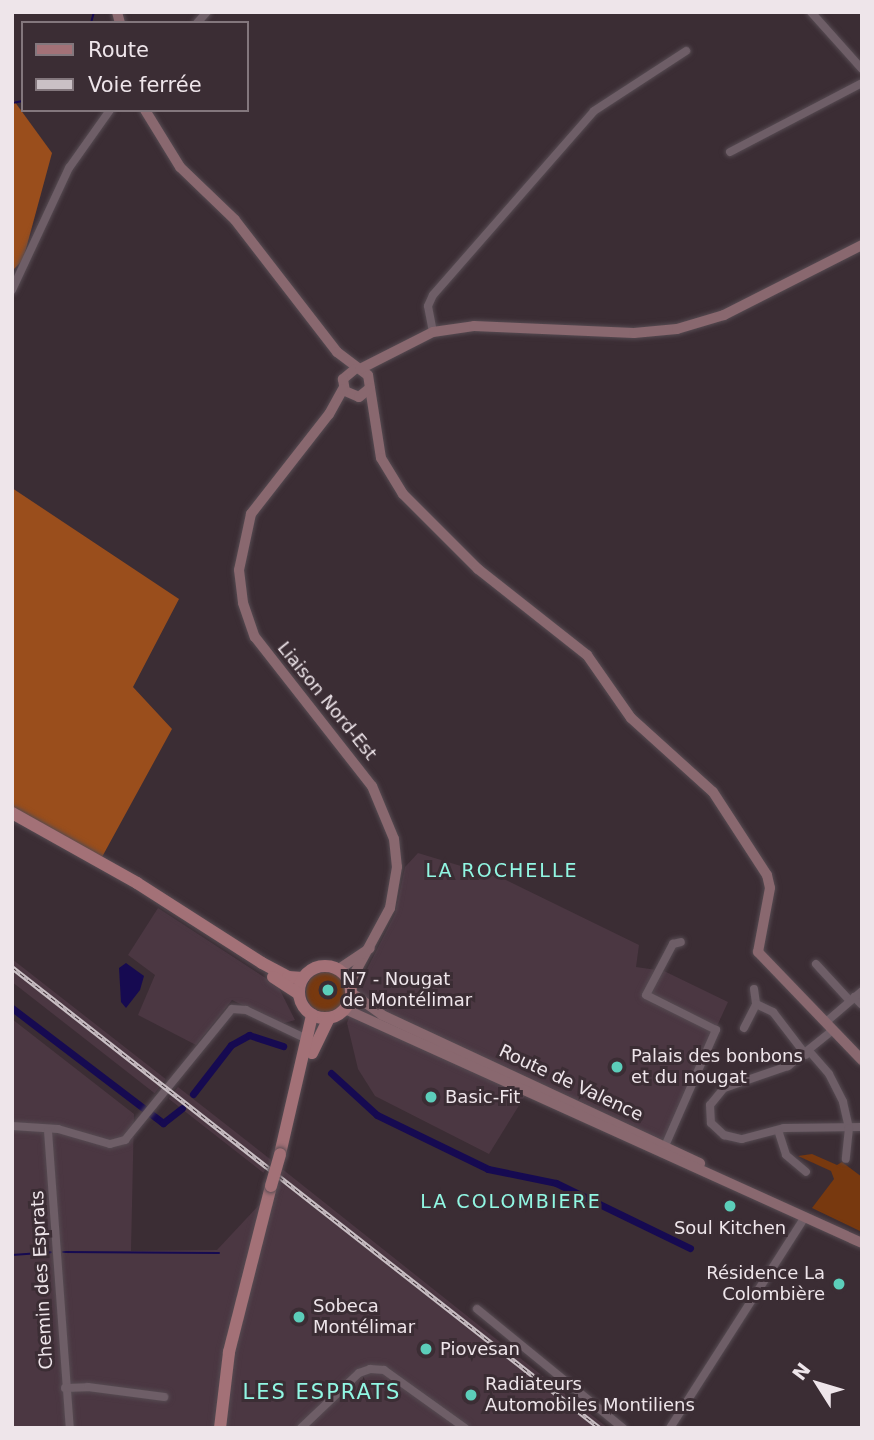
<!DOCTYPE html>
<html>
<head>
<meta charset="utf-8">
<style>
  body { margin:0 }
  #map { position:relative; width:874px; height:1440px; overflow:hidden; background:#3b2d34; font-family:"DejaVu Sans",sans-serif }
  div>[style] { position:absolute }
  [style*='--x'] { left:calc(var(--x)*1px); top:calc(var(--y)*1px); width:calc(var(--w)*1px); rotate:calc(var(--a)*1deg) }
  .built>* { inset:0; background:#4b3742; transform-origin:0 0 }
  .green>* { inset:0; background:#78390f }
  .round { border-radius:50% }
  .forest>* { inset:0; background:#9a4e1c }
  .water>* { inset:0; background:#160a51 }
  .stream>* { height:2px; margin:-1px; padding:0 1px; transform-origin:1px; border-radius:1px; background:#160a51 }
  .canal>* { height:7px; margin:-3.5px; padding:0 3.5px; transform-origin:3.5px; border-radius:3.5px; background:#160a51 }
  .roads { filter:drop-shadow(0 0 2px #564b52) drop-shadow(0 0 2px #564b52) }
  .street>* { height:8px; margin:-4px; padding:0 4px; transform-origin:4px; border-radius:4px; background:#6e5e67 }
  .secondary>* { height:10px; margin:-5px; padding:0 5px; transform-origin:5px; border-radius:5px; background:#89686f }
  .primary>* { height:12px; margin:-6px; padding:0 6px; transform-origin:6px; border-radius:6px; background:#a37177 }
  .primary>.ring { margin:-6px; padding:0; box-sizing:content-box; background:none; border:12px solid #a37177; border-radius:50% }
  .rail>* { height:4.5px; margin-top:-2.25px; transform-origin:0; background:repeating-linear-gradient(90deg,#3b2d34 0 5px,#cac0c5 0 10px); box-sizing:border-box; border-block:2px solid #cac0c5 }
  .bridges { filter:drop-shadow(0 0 2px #564b52) drop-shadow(0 0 2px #564b52) }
  .primary-bridge>* { height:12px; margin:-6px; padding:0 6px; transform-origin:6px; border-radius:6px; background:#a37177 }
  .dots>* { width:19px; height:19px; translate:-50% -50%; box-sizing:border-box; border:4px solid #3b2d34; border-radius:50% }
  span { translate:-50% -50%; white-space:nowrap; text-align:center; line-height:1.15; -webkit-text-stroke:6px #3b2d34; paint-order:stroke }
  .street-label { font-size:18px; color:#eee5ea }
  .poi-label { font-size:18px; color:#eee5ea }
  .left { translate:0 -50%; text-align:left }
  .right { translate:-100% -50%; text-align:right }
  .neighbourhood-label { font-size:19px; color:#91f7e3; letter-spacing:2px }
  .quarter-label { font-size:21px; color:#91f7e3; letter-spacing:2px }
  .frame { position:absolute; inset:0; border:14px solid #eee5ea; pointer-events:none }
  .legend { position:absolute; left:21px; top:21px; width:228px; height:91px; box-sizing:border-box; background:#3b2d34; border:2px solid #83777d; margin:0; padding:9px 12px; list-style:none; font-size:21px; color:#eee5ea }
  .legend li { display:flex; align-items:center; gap:14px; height:35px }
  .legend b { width:35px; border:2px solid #83777d }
  .north { position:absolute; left:783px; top:1349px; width:70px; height:70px; -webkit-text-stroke:5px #3b2d34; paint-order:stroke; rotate:307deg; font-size:19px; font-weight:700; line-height:28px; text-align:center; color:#eee5ea }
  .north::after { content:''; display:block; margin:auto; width:24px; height:32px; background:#eee5ea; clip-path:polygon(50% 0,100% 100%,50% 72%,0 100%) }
</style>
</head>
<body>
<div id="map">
  <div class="built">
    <div style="clip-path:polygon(418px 853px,504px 879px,639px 945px,636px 967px,664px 971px,728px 1002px,664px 1142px,534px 1081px,489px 1154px,375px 1096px,358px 1069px,347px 1023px,365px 973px,395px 914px,405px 867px)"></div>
    <div style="clip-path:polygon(158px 908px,278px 986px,295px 1020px,281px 1024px,232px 1000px,196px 1045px,138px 1015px,155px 975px,128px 955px)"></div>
    <div style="left:12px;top:959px;width:195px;height:18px;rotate:38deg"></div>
    <div style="clip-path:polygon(12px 1019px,134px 1114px,131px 1251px,217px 1250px,276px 1187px,281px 1168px,608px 1428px,12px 1428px)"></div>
    <div style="left:178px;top:1087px;width:120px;height:15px;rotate:38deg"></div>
  </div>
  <div class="green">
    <div class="round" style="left:306px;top:972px;width:40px;height:40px"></div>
    <div style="clip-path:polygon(812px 1154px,837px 1165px,842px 1162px,862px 1177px,862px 1232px,812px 1208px,834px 1179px,831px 1171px,798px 1156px)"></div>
  </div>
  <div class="forest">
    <div style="clip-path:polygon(12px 98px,52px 153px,23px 260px,12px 271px)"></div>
    <div style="clip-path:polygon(12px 488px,179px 599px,133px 687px,172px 729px,102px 857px,12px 808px)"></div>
  </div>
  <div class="water">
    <div style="clip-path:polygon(126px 963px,144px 976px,140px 990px,126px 1008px,121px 1002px,119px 968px)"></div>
  </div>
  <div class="stream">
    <div style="--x:91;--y:23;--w:11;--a:-75"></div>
    <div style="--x:12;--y:103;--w:11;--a:-10"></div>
    <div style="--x:63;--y:1252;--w:156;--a:0.4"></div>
    <div style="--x:12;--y:1255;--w:39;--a:-4"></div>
  </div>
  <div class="canal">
    <div style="--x:12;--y:1008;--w:190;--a:37.3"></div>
    <div style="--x:163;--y:1123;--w:24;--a:-38"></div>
    <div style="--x:331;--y:1073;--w:62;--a:42.4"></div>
    <div style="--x:377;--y:1115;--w:123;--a:25.9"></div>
    <div style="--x:488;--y:1169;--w:69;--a:11.6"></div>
    <div style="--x:556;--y:1183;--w:149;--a:25.9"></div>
    <div style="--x:193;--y:1094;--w:62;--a:-52.2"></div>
    <div style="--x:231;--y:1045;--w:21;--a:-29"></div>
    <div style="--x:249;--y:1035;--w:36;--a:18"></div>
  </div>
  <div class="roads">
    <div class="street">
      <div style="--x:811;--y:12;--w:76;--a:48.2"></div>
      <div style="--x:197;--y:23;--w:15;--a:-48"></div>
      <div style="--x:730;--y:152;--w:149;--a:-27.6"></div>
      <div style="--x:12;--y:290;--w:135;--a:-65"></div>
      <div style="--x:69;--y:168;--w:71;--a:-54.7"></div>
      <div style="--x:433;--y:332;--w:26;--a:-101"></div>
      <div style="--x:428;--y:306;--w:12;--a:-66"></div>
      <div style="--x:433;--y:295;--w:244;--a:-48.8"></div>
      <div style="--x:594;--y:111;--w:110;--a:-33.1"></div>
      <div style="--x:816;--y:964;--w:50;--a:47.4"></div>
      <div style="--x:754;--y:989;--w:15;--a:82"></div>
      <div style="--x:854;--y:997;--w:11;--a:45"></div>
      <div style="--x:826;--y:1022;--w:48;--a:-40.7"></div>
      <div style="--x:744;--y:1028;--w:27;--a:-63"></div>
      <div style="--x:756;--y:1004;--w:19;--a:25"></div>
      <div style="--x:773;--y:1012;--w:54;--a:52.5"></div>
      <div style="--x:833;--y:1030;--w:58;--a:141.3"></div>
      <div style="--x:788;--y:1066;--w:68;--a:161"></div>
      <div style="--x:724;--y:1088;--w:22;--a:129"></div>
      <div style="--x:710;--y:1105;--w:18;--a:87"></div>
      <div style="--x:711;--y:1123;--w:18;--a:43"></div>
      <div style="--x:724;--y:1135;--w:18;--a:13"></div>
      <div style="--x:742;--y:1139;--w:43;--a:-14.7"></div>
      <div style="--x:784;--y:1128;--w:78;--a:-0.7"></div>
      <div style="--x:810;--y:1052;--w:29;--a:49"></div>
      <div style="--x:829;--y:1074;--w:31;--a:63"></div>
      <div style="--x:843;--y:1102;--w:27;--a:77"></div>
      <div style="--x:849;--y:1128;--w:31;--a:96"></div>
      <div style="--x:12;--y:1126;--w:46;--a:3.7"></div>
      <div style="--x:58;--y:1129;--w:54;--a:16.1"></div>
      <div style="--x:110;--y:1144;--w:16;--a:-15"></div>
      <div style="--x:125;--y:1140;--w:169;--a:-50.8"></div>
      <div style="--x:232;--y:1009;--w:14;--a:4"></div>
      <div style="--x:246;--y:1010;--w:70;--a:25.5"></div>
      <div style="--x:778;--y:1130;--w:26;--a:72"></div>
      <div style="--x:786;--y:1155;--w:26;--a:40"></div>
      <div style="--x:48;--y:1131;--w:298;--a:85.8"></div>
      <div style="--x:665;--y:1146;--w:127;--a:-66.3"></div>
      <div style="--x:716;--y:1030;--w:78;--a:-153.4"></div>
      <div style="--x:646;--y:995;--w:58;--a:-62.1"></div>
      <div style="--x:673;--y:944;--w:8;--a:-14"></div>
      <div style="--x:477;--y:1309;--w:188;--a:39.2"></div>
      <div style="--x:65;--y:1388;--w:23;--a:-2"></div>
      <div style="--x:88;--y:1387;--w:77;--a:7.5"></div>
      <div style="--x:301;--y:1428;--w:80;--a:-43.5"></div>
      <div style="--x:359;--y:1373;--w:12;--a:-20"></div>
      <div style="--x:370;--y:1369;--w:14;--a:4"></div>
      <div style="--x:384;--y:1370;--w:100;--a:35.6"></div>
      <div style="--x:670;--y:1428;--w:250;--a:-57.4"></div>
    </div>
    <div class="secondary">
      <div style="--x:117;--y:12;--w:11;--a:75"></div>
      <div style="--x:145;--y:110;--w:67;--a:58.4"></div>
      <div style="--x:180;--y:167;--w:76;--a:43.9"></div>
      <div style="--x:235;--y:220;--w:167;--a:52.3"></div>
      <div style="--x:337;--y:352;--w:39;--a:37"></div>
      <div style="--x:368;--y:375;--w:84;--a:81.1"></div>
      <div style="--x:381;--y:458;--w:42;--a:58.6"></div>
      <div style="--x:403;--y:494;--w:106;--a:45"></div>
      <div style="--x:478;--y:569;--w:139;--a:38.3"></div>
      <div style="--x:587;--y:655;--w:77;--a:55.1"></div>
      <div style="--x:631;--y:718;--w:110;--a:42.1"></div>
      <div style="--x:713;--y:792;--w:99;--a:57"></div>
      <div style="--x:767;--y:875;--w:13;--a:77"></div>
      <div style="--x:770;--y:888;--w:65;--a:100.6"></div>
      <div style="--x:758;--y:952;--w:150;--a:46.1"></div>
      <div style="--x:355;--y:369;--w:16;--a:140"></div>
      <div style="--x:343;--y:379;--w:12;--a:81"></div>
      <div style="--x:345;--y:391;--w:15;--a:23"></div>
      <div style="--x:359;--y:397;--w:14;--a:-39"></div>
      <div style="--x:360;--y:369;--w:82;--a:-26.9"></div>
      <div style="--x:433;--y:332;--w:41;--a:-8.3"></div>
      <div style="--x:474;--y:326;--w:160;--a:2.5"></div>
      <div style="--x:634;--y:333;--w:43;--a:-5.3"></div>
      <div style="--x:677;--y:329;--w:49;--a:-16.6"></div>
      <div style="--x:724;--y:315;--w:155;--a:-26.9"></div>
      <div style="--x:343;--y:389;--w:29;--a:119"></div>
      <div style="--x:329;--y:414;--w:127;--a:128"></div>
      <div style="--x:251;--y:514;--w:57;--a:102.1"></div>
      <div style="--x:239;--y:570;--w:33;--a:83"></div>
      <div style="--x:243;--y:603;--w:36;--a:71"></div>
      <div style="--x:255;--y:637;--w:189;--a:51.9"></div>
      <div style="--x:372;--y:786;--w:57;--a:67.5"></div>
      <div style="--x:394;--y:839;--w:28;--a:84"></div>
      <div style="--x:397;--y:867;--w:42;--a:99.7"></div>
      <div style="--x:390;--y:908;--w:84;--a:118.4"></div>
      <div style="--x:339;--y:969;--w:37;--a:-34"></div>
      <div style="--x:352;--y:993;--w:37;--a:36"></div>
      <div style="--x:382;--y:1015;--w:351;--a:25"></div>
      <div style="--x:345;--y:1009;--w:567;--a:24.35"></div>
    </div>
    <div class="primary">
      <div style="--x:12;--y:813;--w:143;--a:29.2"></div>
      <div style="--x:137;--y:883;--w:148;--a:32.6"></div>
      <div style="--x:262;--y:963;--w:30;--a:28"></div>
      <div style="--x:288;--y:977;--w:15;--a:4"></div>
      <div class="ring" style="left:299px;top:966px;width:40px;height:40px"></div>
      <div style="--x:273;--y:977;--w:31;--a:33"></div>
      <div style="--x:312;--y:1053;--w:39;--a:-64"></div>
      <div style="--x:280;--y:1154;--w:143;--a:-77"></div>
      <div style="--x:220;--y:1428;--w:77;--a:-83.2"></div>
      <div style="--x:229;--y:1352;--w:171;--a:-75.8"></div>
    </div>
  </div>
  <div class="rail">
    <div style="--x:12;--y:967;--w:747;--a:38.1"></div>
  </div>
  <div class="bridges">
    <div class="primary-bridge">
      <div style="--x:271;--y:1186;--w:33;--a:-74"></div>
    </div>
  </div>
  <div class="dots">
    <div style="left:328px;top:990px;background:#5cceba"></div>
    <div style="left:617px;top:1067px;background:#5cceba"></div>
    <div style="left:431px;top:1097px;background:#5cceba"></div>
    <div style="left:730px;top:1206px;background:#5cceba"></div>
    <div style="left:839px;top:1284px;background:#5cceba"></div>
    <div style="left:299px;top:1317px;background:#5cceba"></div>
    <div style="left:426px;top:1349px;background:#5cceba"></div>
    <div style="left:471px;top:1395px;background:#5cceba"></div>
  </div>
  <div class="street-label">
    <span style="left:327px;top:701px;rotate:51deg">Liaison Nord-Est</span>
    <span style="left:571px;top:1083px;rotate:25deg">Route de Valence</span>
    <span style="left:42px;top:1280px;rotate:-93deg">Chemin des Esprats</span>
  </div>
  <div class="poi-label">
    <span class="left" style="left:342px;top:990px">N7 - Nougat<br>de Montélimar</span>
    <span class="left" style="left:631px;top:1067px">Palais des bonbons<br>et du nougat</span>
    <span class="left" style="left:445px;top:1097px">Basic-Fit</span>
    <span style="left:730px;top:1228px">Soul Kitchen</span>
    <span class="right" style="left:825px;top:1284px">Résidence La<br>Colombière</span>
    <span class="left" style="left:313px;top:1317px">Sobeca<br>Montélimar</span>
    <span class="left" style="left:440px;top:1349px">Piovesan</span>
    <span class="left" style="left:485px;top:1395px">Radiateurs<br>Automobiles Montiliens</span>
  </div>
  <div class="neighbourhood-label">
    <span style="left:502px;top:871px">LA ROCHELLE</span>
    <span style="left:511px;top:1202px">LA COLOMBIERE</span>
  </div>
  <div class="quarter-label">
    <span style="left:322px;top:1392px">LES ESPRATS</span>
  </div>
  <div class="frame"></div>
  <ul class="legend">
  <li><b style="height:9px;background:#a37177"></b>Route</li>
  <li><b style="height:9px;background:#cac0c5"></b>Voie ferrée</li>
  </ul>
  <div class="north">N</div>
</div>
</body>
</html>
